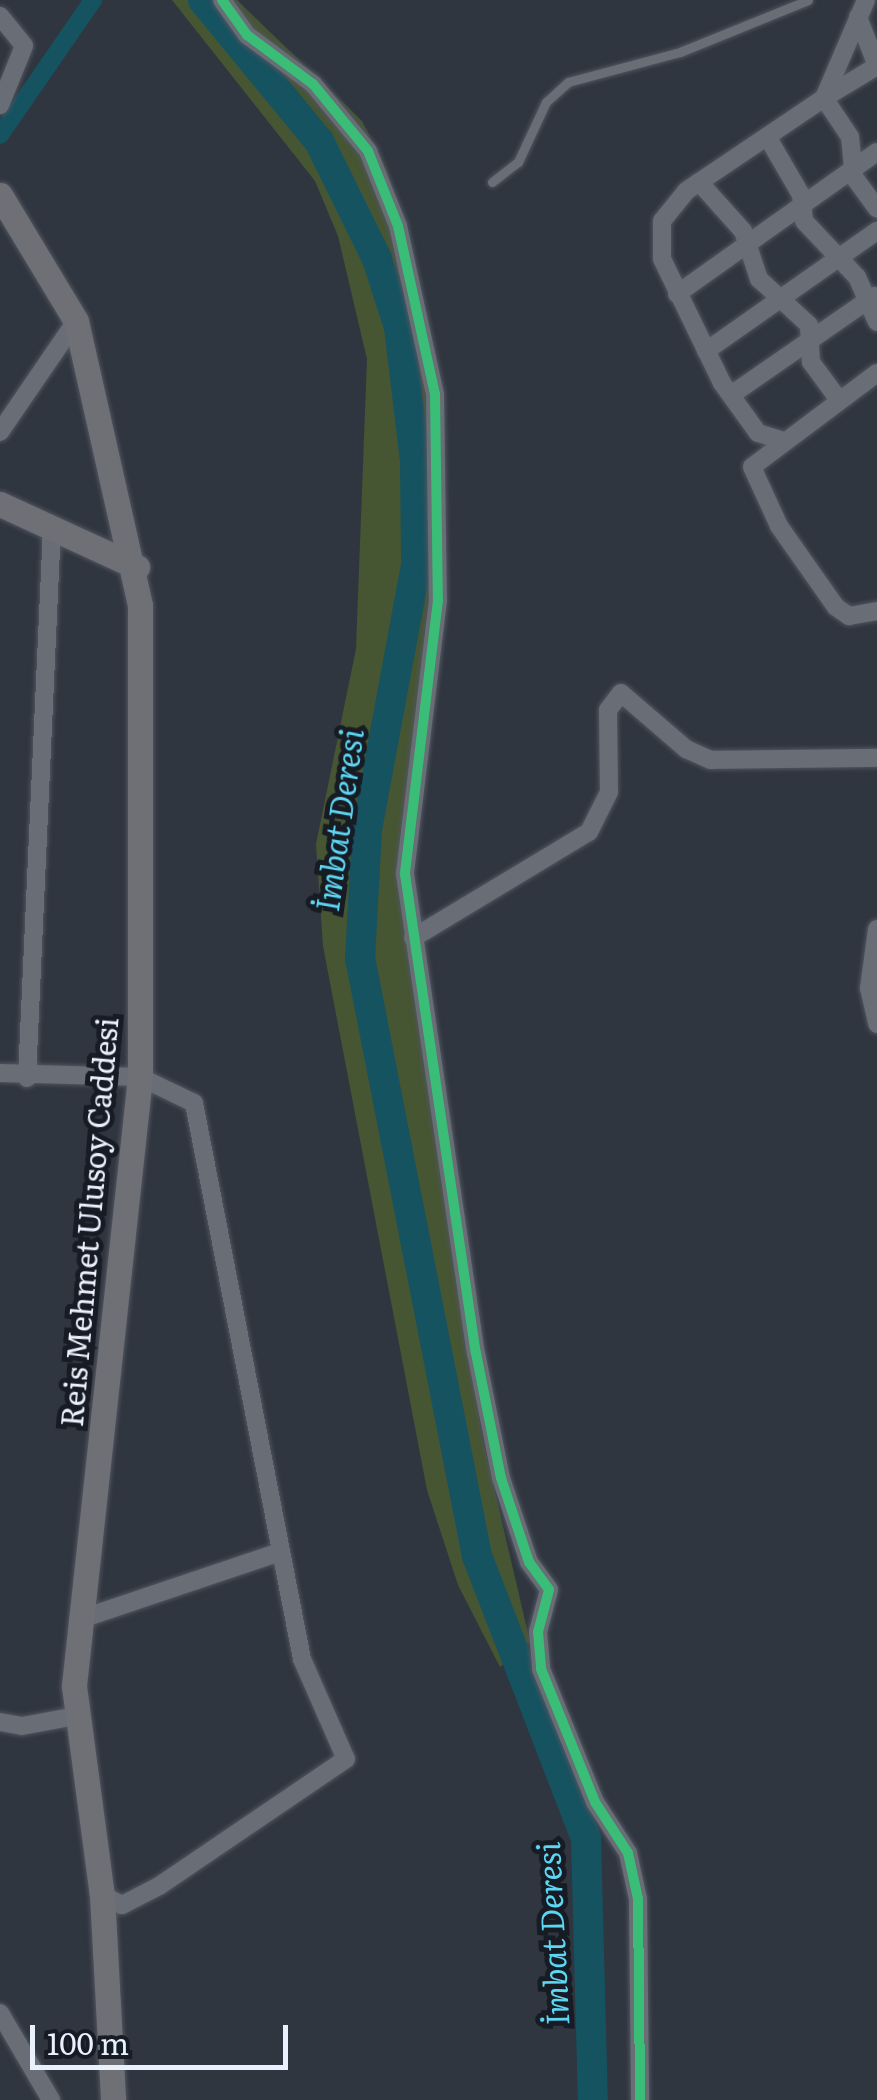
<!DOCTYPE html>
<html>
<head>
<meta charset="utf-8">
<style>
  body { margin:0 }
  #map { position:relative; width:877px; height:2100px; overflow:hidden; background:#303640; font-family:Literata,serif }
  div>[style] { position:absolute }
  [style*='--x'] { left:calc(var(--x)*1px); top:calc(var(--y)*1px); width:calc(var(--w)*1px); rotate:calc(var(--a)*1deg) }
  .green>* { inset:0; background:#465632 }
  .canal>* { height:18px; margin:-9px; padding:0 9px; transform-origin:9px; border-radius:9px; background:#155361 }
  .river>* { height:30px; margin:-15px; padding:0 15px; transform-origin:15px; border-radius:15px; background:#155361 }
  .roads { filter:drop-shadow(0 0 2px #50555e) drop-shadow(0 0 2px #50555e) }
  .lane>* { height:9px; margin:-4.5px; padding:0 4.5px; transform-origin:4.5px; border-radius:4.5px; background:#686d76 }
  .street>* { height:18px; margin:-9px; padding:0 9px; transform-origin:9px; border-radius:9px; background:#686d76 }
  .secondary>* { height:25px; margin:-12.5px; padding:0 12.5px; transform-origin:12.5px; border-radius:12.5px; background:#6e7076 }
  .cycleway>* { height:10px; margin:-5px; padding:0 5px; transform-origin:5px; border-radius:5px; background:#3abd76 }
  span { translate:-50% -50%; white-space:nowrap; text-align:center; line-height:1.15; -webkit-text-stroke:10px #171c24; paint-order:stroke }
  .street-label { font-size:30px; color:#eaf1fe }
  .water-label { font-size:32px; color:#5cd6f3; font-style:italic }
  .scale { position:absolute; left:30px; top:2025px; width:258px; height:45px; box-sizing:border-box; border:5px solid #eaf1fe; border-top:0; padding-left:12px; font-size:30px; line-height:35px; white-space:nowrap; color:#eaf1fe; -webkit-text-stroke:8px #171c24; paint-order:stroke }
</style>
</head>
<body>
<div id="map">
  <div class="green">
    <div style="clip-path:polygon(172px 0,237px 0,362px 121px,388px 173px,425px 388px,435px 495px,435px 582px,400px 895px,482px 1436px,530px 1642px,500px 1667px,458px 1585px,427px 1490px,323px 946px,316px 844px,356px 649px,367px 359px,338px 236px,315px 181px)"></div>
  </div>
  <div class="canal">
    <div style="--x:0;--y:135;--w:164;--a:-55.4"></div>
  </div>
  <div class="river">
    <div style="--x:203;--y:0;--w:183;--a:50.6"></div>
    <div style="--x:319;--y:141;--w:131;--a:63.8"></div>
    <div style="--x:377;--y:259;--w:71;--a:72.1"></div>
    <div style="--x:399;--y:327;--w:136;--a:83.2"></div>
    <div style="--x:415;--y:462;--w:103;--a:89.4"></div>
    <div style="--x:416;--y:565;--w:269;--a:100.5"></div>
    <div style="--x:367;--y:830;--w:128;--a:93.1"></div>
    <div style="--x:360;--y:958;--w:609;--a:78.93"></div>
    <div style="--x:477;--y:1556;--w:302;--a:68.9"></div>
    <div style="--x:586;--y:1838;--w:262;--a:88.5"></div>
  </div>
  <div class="roads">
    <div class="lane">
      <div style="--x:492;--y:182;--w:33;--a:-38"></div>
      <div style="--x:518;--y:162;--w:66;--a:-65"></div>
      <div style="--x:546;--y:102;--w:30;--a:-42"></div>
      <div style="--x:568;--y:82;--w:116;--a:-15"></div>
      <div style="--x:680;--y:52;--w:138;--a:-22.1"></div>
    </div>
    <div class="street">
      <div style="--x:222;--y:0;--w:43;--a:54.5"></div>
      <div style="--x:247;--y:35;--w:82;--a:36.6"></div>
      <div style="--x:313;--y:84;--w:87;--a:50.6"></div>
      <div style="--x:368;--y:151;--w:81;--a:68.2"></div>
      <div style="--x:398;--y:226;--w:172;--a:77.6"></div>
      <div style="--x:435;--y:394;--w:206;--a:89.2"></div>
      <div style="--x:438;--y:600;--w:276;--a:96.9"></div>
      <div style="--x:405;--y:874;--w:484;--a:81.6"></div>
      <div style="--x:476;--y:1353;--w:127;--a:78.7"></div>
      <div style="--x:501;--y:1478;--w:89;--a:71.6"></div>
      <div style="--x:529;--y:1562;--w:34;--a:54"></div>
      <div style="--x:549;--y:1590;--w:43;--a:104.7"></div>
      <div style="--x:538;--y:1632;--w:37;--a:85"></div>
      <div style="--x:541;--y:1669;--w:144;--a:67.9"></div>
      <div style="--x:595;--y:1802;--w:61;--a:57.1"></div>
      <div style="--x:628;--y:1853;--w:47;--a:77.7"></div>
      <div style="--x:638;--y:1899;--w:201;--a:89.4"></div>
      <div style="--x:0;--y:16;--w:38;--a:51"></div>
      <div style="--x:24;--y:46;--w:64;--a:112.1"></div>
      <div style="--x:858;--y:17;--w:53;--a:68.8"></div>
      <div style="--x:877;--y:66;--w:62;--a:148.9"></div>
      <div style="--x:824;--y:98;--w:47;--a:56.3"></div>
      <div style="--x:850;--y:137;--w:40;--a:84.3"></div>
      <div style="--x:854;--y:177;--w:39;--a:54"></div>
      <div style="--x:768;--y:138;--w:66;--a:59.9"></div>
      <div style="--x:801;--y:195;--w:26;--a:83"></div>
      <div style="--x:804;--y:221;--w:77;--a:46.6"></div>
      <div style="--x:857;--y:277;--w:49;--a:66"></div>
      <div style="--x:699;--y:182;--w:66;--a:48.1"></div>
      <div style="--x:743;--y:231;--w:51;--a:71.6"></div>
      <div style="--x:759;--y:279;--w:68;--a:42.6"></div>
      <div style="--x:809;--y:325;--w:37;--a:87"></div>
      <div style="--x:811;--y:362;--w:47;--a:53.6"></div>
      <div style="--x:677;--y:294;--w:245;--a:-35.4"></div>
      <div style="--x:706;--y:351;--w:209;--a:-35.1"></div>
      <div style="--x:877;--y:373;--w:156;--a:143.1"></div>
      <div style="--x:752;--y:467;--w:65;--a:65.4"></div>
      <div style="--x:779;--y:526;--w:99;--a:54.9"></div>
      <div style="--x:836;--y:607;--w:16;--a:35"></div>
      <div style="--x:849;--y:616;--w:28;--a:-10"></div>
      <div style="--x:731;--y:395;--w:174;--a:-34.7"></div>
      <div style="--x:0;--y:432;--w:135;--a:-55.6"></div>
      <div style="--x:781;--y:440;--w:24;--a:-163"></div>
      <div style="--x:758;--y:433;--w:62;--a:-125.8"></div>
      <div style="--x:722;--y:383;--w:138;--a:-115.8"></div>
      <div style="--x:662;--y:259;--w:38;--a:-90"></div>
      <div style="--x:662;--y:221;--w:38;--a:-51"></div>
      <div style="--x:686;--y:191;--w:166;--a:-34"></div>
      <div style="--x:824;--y:98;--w:107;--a:-66.8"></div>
      <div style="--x:877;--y:929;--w:60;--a:97.7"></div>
      <div style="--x:869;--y:988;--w:37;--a:77"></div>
      <div style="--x:413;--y:938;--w:205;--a:-31.1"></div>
      <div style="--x:589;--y:832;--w:45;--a:-63.4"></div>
      <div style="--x:609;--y:792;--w:82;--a:-90.7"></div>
      <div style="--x:608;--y:710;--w:21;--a:-53"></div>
      <div style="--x:621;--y:693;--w:86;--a:40.7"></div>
      <div style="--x:686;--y:749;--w:27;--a:24"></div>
      <div style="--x:711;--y:760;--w:166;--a:-0.7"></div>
      <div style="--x:0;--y:1073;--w:140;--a:1.6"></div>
      <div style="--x:140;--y:1077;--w:60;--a:25.7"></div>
      <div style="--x:194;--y:1103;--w:566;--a:79.01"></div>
      <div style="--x:302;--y:1659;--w:109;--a:66.3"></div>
      <div style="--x:346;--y:1759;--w:226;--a:145.8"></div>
      <div style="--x:159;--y:1886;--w:42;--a:152.8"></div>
      <div style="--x:122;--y:1905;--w:22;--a:-153"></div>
      <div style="--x:27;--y:1078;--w:551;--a:-87.4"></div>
      <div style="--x:78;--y:1620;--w:210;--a:-18.6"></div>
      <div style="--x:0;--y:1722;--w:22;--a:10"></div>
      <div style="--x:22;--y:1726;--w:55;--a:-10.5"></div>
      <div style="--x:0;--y:2013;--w:101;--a:59.6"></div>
    </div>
    <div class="secondary">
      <div style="--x:0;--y:195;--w:147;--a:58.9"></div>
      <div style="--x:76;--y:321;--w:291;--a:77.3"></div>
      <div style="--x:140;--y:605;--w:472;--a:90"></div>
      <div style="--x:140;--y:1077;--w:613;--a:96.19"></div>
      <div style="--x:74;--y:1686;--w:211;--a:82.4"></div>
      <div style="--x:102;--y:1895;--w:205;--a:86.9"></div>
      <div style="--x:0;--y:504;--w:151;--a:24.7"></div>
    </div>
  </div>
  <div class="cycleway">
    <div style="--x:222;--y:0;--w:43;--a:54.5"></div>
    <div style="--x:247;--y:35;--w:82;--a:36.6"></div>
    <div style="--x:313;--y:84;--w:87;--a:50.6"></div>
    <div style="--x:368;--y:151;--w:81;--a:68.2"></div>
    <div style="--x:398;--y:226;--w:172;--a:77.6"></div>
    <div style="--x:435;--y:394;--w:206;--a:89.2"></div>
    <div style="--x:438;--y:600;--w:276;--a:96.9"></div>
    <div style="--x:405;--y:874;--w:484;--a:81.6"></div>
    <div style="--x:476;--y:1353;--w:127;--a:78.7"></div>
    <div style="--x:501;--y:1478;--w:89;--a:71.6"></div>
    <div style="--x:529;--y:1562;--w:34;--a:54"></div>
    <div style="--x:549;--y:1590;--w:43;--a:104.7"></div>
    <div style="--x:538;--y:1632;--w:37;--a:85"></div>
    <div style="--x:541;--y:1669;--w:144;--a:67.9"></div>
    <div style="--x:595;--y:1802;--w:61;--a:57.1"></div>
    <div style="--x:628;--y:1853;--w:47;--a:77.7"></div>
    <div style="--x:638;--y:1899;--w:201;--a:89.4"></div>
  </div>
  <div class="street-label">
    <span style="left:88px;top:1222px;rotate:-85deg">Reis Mehmet Ulusoy Caddesi</span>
  </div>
  <div class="water-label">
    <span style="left:338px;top:820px;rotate:-82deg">İmbat Deresi</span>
    <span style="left:551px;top:1934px;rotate:-93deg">İmbat Deresi</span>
  </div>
  <div class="scale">100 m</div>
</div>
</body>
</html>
